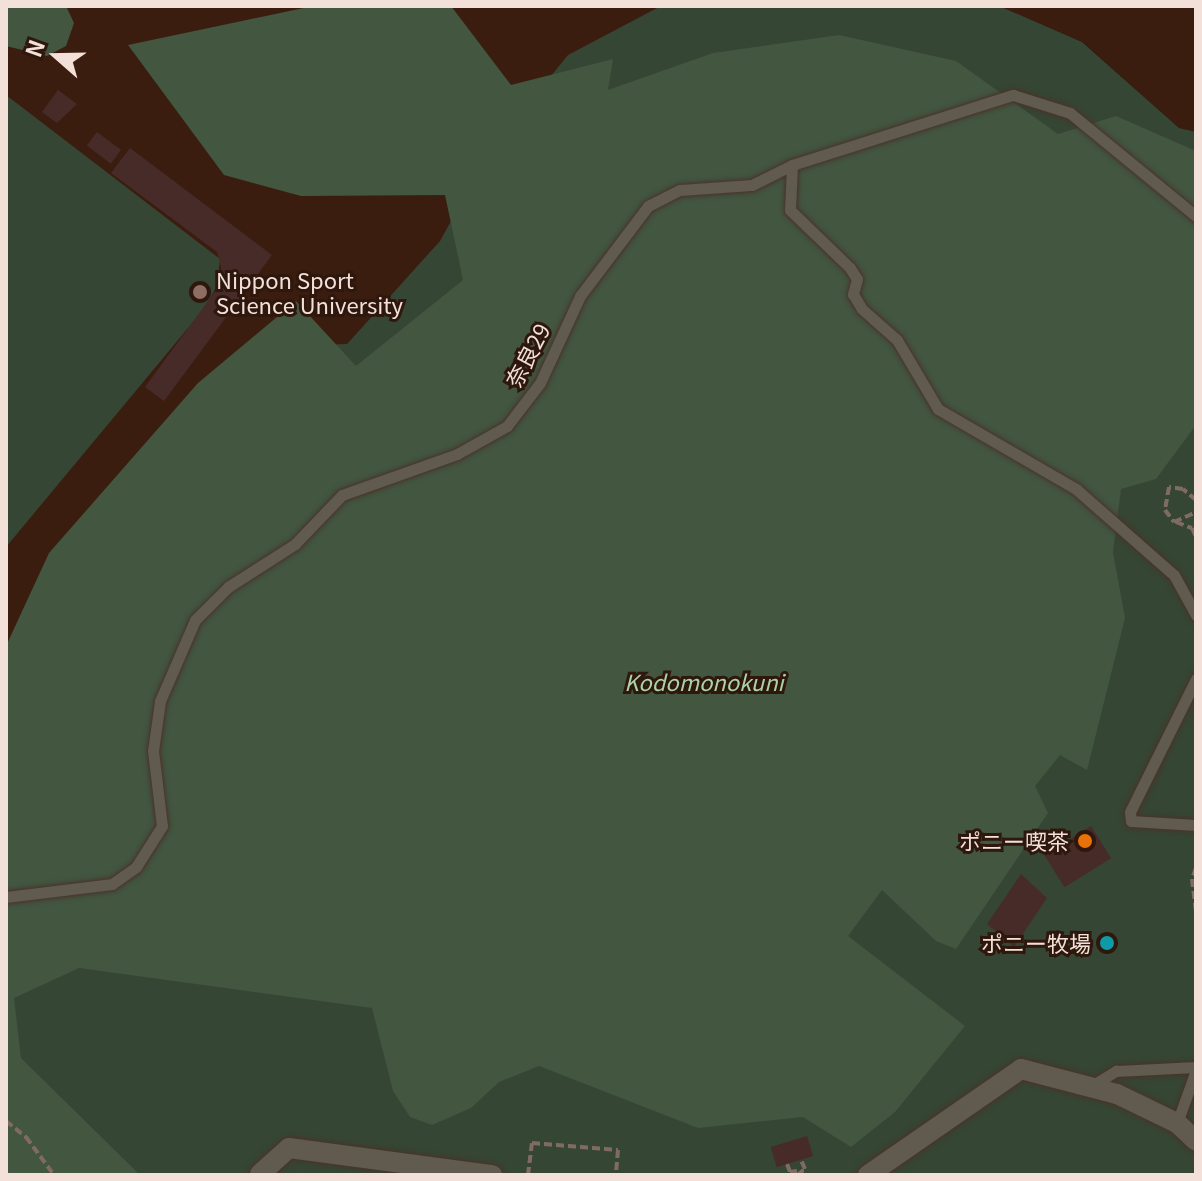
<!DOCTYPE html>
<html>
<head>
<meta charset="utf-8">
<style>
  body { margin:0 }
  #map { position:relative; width:1202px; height:1181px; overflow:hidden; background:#2e170c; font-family:Georgia,"Noto Sans JP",serif }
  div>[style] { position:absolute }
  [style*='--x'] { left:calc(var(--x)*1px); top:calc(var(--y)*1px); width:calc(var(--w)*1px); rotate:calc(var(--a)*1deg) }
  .built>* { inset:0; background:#3b1d0f }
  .green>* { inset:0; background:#364634 }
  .forest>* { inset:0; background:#425640 }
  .building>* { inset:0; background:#472b28; transform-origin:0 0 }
  .path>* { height:4px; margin-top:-2px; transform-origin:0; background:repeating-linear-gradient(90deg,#806b62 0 8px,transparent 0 12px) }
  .roads { filter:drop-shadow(0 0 2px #493329) drop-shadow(0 0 2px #493329) }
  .lane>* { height:11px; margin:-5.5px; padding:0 5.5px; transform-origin:5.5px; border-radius:5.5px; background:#615a4f }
  .street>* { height:20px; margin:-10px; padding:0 10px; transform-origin:10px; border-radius:10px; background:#615a4f }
  .dots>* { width:22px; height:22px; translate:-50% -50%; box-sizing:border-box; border:4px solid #2e170c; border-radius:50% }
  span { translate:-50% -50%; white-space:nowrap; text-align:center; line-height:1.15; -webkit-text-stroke:6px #2e170c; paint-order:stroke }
  .poi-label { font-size:22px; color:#f2e0d9 }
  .left { translate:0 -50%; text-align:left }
  .right { translate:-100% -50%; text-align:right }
  .street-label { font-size:22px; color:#f2e0d9 }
  .park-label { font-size:22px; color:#acd3a8; font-style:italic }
  .frame { position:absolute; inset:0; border:8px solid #f2e0d9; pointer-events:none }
  .north { position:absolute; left:16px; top:16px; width:80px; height:80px; -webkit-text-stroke:6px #2e170c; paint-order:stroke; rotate:290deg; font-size:22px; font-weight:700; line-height:32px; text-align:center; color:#f2e0d9 }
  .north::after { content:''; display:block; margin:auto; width:28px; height:36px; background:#f2e0d9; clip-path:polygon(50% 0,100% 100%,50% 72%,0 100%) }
</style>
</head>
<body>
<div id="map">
  <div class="built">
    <div style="clip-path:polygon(6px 6px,663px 6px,495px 145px,440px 241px,347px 344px,6px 674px)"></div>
    <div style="clip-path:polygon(999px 6px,1196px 6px,1196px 132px,1179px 128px,1083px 42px)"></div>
  </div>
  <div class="green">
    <div style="clip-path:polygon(661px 6px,999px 6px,1082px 42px,1179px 128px,1196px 132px,1196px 1175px,6px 1175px,6px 672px,288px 346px,347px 344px,440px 241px,489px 152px,568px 55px)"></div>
    <div style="clip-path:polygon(6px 95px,220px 259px,217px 286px,203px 310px,6px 547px)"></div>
  </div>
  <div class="forest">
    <div style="clip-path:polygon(6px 6px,66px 6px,74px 23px,66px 46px,47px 56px,6px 46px)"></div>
    <div style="clip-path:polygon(313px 6px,451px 6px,511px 85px,613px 59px,608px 90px,713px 53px,839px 35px,956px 61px,1058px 134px,1116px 116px,1196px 151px,1196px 425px,1156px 479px,1121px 489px,1113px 552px,1125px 618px,1087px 770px,1060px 755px,1035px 786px,1048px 813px,956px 949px,936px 941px,882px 890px,848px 936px,965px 1026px,895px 1112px,851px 1147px,803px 1117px,698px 1128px,539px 1066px,499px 1082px,471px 1108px,432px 1125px,410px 1117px,393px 1091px,372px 1008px,79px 968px,14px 998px,21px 1058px,140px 1175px,6px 1175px,6px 646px,49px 553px,198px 383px,296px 301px,356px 366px,463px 280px,445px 195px,301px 196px,224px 175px,128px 45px)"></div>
  </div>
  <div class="building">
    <div style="clip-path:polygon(58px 90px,77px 104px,57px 123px,42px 112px)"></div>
    <div style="left:97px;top:132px;width:30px;height:17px;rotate:37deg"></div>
    <div style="clip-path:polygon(130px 148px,272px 255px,164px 401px,145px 387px,219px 286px,221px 267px,217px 252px,111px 173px)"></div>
    <div style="left:1091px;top:826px;width:38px;height:55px;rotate:58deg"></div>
    <div style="clip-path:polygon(1021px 874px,1047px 898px,1014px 947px,987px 924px)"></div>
    <div style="left:807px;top:1136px;width:21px;height:38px;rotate:73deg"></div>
  </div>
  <div class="path">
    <div style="--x:1196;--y:500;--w:17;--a:-140"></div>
    <div style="--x:1183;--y:489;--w:14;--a:-172"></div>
    <div style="--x:1169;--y:487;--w:23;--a:100"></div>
    <div style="--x:1165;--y:510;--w:15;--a:53"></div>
    <div style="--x:1174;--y:522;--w:24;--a:-24"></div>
    <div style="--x:1176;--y:522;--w:17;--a:21"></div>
    <div style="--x:1192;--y:528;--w:10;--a:66"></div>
    <div style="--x:1196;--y:868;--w:12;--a:110"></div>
    <div style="--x:1192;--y:879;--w:33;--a:83"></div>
    <div style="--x:6;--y:1121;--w:26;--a:39"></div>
    <div style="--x:26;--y:1137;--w:47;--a:53.6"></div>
    <div style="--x:787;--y:1164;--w:9;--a:69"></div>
    <div style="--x:790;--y:1172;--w:7;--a:-8"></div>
    <div style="--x:528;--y:1175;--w:32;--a:-83"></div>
    <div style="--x:532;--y:1143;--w:86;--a:4.7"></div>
    <div style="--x:618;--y:1150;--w:25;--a:95"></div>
    <div style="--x:797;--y:1175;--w:10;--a:-37"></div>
    <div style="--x:805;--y:1169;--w:10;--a:-114"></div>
  </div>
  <div class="roads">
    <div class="lane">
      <div style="--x:792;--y:165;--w:45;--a:92.5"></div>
      <div style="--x:790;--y:210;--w:83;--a:44"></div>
      <div style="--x:850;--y:268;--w:13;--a:58"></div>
      <div style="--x:857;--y:279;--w:16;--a:105"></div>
      <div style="--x:853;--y:294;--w:17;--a:59"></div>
      <div style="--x:862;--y:309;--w:47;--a:41.5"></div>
      <div style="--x:897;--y:340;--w:80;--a:59.3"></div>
      <div style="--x:938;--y:409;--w:160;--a:30.1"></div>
      <div style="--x:1076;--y:489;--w:130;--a:41.3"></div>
      <div style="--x:1174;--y:575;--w:46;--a:61.2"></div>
      <div style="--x:1196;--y:679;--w:148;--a:116.4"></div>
      <div style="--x:1130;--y:812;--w:9;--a:84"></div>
      <div style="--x:1131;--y:821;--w:65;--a:3.5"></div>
      <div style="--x:6;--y:897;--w:107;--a:-7"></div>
      <div style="--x:112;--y:884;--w:29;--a:-35"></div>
      <div style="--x:136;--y:867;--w:49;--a:-57.6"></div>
      <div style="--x:162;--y:826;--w:76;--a:-96.8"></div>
      <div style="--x:153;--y:751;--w:50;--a:-82"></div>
      <div style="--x:160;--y:701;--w:88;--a:-66.6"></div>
      <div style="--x:195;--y:620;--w:47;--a:-45"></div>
      <div style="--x:228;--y:587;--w:80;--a:-32.7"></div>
      <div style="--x:295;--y:544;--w:68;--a:-46.2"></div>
      <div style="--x:342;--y:495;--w:122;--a:-19.6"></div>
      <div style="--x:457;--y:454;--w:57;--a:-29.2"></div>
      <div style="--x:507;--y:426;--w:54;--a:-52.5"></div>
      <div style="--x:540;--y:383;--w:96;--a:-65.3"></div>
      <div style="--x:580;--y:296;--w:113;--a:-52.9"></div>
      <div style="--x:648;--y:206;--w:36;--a:-27"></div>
      <div style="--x:680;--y:190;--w:72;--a:-4"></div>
      <div style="--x:752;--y:185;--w:45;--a:-26.6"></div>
      <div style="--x:792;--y:165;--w:232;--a:-17.6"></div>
      <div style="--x:1013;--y:95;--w:60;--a:17.5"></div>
      <div style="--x:1070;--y:113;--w:163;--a:39.3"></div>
      <div style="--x:1090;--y:1087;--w:31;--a:-32"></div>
      <div style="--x:1116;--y:1071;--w:80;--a:-2.9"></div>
      <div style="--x:1177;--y:1123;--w:56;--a:-70.3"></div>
    </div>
    <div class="street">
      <div style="--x:260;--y:1174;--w:39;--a:-42"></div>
      <div style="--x:289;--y:1148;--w:205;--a:7.6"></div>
      <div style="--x:868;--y:1175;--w:186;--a:-34.7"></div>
      <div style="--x:1021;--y:1069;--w:99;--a:14.6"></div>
      <div style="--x:1117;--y:1094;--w:67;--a:25.8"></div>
      <div style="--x:1177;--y:1123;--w:26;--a:43"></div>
    </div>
  </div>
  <div class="dots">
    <div style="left:200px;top:292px;background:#8d6e63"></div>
    <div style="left:1085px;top:841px;background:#e8710a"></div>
    <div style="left:1107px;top:943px;background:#0f9aa8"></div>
  </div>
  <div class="poi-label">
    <span class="left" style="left:216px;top:292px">Nippon Sport<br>Science University</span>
    <span class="right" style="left:1069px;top:841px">ポニー喫茶</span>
    <span class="right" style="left:1091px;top:943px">ポニー牧場</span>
  </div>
  <div class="street-label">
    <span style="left:527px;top:355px;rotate:-62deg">奈良29</span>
  </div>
  <div class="park-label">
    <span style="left:704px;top:682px">Kodomonokuni</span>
  </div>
  <div class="frame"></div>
  <div class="north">N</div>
</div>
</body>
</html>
